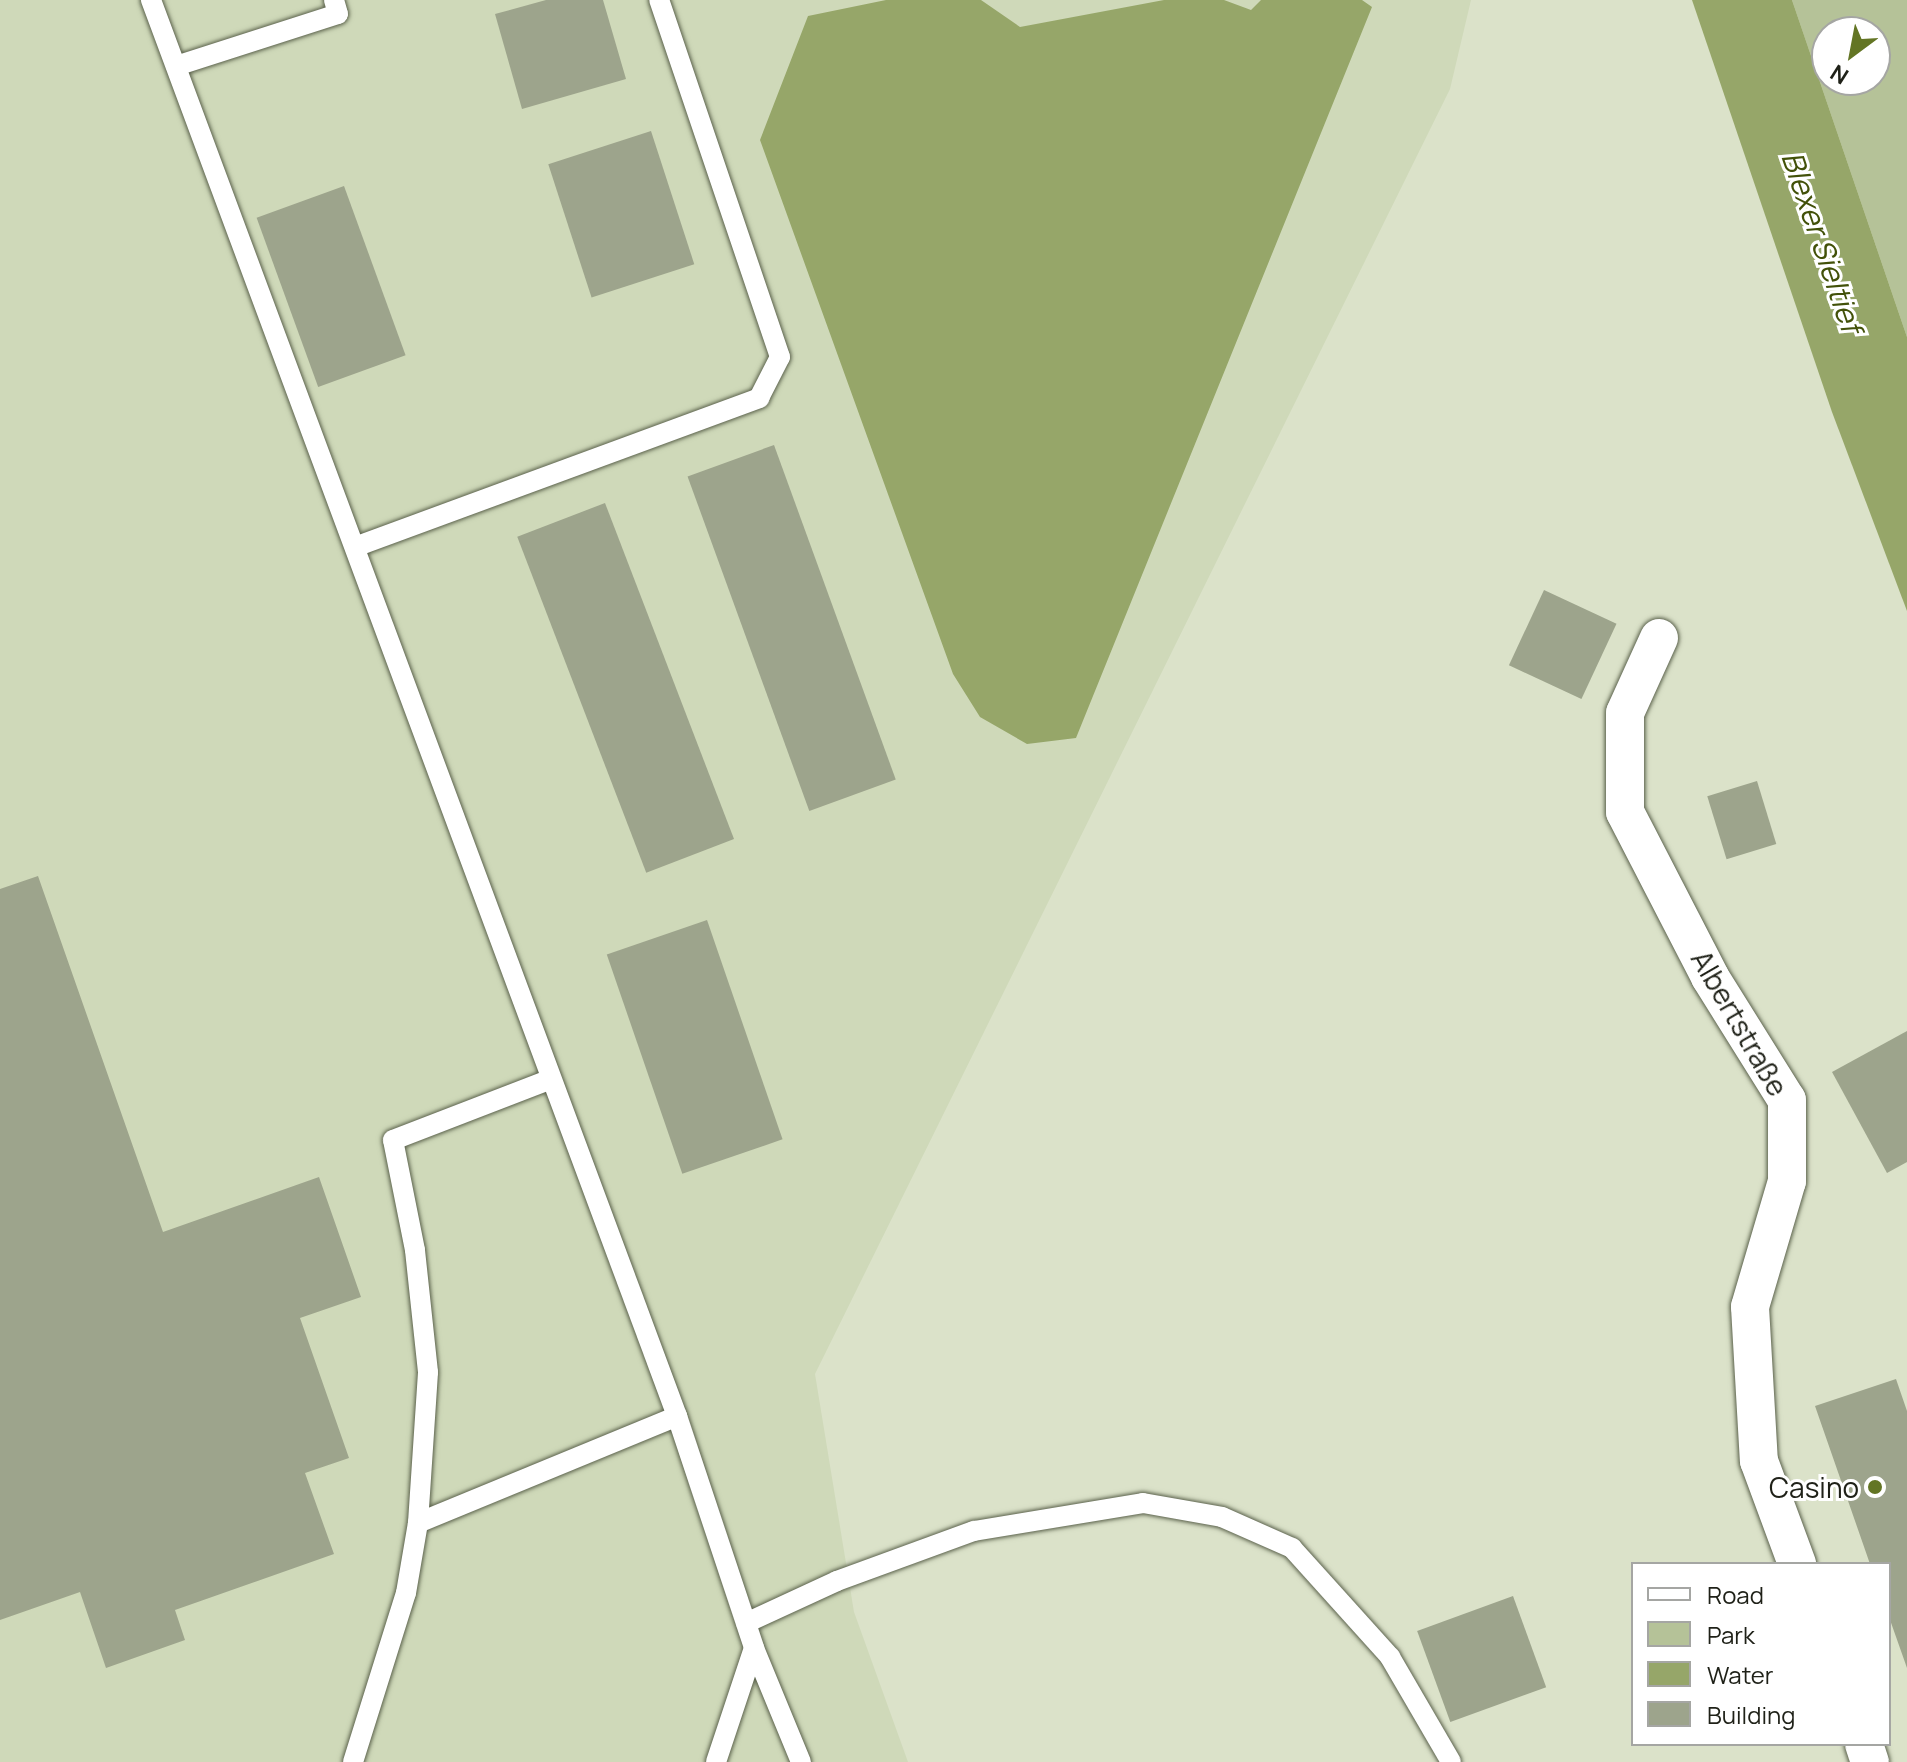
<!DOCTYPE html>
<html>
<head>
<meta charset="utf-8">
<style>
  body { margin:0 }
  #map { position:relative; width:1907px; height:1762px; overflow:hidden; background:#dbe2c9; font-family:Manrope,sans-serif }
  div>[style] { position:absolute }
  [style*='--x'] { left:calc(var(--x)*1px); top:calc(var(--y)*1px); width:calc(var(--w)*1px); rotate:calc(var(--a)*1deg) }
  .built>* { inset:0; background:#cfd9b9 }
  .green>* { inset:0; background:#b5c298 }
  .water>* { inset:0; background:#96a669 }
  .building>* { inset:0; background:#9da48c; transform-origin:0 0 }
  .roads { filter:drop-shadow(0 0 2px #5b624c) drop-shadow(0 0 2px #5b624c) }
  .lane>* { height:20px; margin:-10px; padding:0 10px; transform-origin:10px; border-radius:10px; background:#fff }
  .street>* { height:38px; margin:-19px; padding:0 19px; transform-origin:19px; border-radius:19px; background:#fff }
  .dots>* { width:22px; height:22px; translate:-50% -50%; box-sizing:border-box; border:4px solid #fff; border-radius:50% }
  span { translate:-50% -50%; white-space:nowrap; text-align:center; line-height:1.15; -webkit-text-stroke:6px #fff; paint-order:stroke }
  .street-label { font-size:28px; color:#1f2118 }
  .poi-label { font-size:28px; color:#1f2118 }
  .right { translate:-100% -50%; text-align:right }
  .water-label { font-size:30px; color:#425109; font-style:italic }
  .legend { position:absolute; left:1631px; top:1562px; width:260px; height:184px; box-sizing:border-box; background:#fff; border:2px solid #a5a6a3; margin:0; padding:10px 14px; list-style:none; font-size:24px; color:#1f2118 }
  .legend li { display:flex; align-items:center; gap:16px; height:40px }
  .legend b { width:40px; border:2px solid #a5a6a3 }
  .north { position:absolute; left:1811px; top:16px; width:80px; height:80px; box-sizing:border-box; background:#fff; border:2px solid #a5a6a3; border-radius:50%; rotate:212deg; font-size:22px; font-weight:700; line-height:32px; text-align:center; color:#1f2118 }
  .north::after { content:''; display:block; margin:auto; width:28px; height:36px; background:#637524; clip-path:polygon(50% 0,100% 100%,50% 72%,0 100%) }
</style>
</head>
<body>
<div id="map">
  <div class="built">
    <div style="clip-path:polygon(0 0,1471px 0,1450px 89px,815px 1374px,854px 1612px,908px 1762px,0 1762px)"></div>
  </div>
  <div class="green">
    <div style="clip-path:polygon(evenodd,1792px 0,1907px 0,1907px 337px,1792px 0,1827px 32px,1875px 32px,1875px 80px,1827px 80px,1827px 32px)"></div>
  </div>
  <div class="water">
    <div style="clip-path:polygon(886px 0,981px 0,1020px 27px,1164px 0,1224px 0,1251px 10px,1261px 0,1362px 0,1372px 7px,1076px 738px,1027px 744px,980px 717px,953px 674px,760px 140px,808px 16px)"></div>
    <div style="clip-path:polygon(1692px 0,1792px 0,1907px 337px,1907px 611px,1832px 412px)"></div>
  </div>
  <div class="building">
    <div style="clip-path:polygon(546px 0,603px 0,626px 79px,522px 109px,495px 14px)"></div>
    <div style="left:651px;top:131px;width:140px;height:108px;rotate:72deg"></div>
    <div style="left:344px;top:186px;width:180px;height:93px;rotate:70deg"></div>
    <div style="left:774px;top:445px;width:356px;height:92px;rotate:70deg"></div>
    <div style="left:605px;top:503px;width:360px;height:94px;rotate:69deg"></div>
    <div style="left:1544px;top:590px;width:80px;height:83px;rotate:25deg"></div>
    <div style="left:1757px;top:781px;width:66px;height:52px;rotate:73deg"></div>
    <div style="clip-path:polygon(38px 876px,163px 1232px,319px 1177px,361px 1297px,300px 1318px,349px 1458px,305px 1473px,334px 1554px,175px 1610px,185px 1640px,106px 1668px,80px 1592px,0 1620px,0 889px)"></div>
    <div style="left:707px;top:920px;width:232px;height:106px;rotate:71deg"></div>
    <div style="clip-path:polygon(1907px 1031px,1907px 1162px,1887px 1173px,1832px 1072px)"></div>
    <div style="clip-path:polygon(1896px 1379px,1907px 1411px,1907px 1668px,1889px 1617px,1889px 1564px,1870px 1564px,1815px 1406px)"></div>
    <div style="left:1513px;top:1596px;width:97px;height:102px;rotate:70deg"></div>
  </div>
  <div class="roads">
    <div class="lane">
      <div style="--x:151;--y:0;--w:1511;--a:69.62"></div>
      <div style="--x:677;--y:1416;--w:244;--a:71.6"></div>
      <div style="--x:754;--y:1648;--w:123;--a:67.6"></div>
      <div style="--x:176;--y:66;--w:170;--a:-17.8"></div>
      <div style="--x:338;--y:14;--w:15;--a:-106"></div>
      <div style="--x:355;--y:547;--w:431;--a:-20.2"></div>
      <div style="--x:759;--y:398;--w:46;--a:-62.9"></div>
      <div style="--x:780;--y:357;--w:377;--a:-108.7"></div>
      <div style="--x:418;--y:1523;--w:280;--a:-22.4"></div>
      <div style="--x:746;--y:1623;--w:100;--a:-24.8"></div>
      <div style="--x:837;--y:1581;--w:146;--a:-20.1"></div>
      <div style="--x:974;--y:1531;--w:171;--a:-9.4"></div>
      <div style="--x:1143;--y:1503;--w:80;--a:10"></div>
      <div style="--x:1222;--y:1517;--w:77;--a:23.9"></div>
      <div style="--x:1292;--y:1548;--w:147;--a:48"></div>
      <div style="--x:1390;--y:1657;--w:121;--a:59.8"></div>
      <div style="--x:353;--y:1762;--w:177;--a:-72.6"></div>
      <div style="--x:406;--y:1593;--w:71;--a:-80.3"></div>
      <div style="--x:418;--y:1523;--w:151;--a:-86.2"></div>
      <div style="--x:428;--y:1372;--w:123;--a:-96.1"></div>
      <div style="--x:415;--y:1250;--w:112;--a:-101.3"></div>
      <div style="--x:393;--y:1140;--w:169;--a:-21.1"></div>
      <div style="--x:716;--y:1762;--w:120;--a:-71.6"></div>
    </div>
    <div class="street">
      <div style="--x:1659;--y:638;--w:82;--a:114.4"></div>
      <div style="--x:1625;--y:713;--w:99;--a:90"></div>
      <div style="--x:1625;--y:812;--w:186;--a:62.7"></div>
      <div style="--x:1710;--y:977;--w:145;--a:58"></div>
      <div style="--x:1787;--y:1100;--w:81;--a:90"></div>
      <div style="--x:1787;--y:1181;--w:131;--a:106.4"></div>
      <div style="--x:1750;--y:1307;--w:154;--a:86.7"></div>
      <div style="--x:1759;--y:1461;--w:110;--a:69.7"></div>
      <div style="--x:1864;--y:1744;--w:19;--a:72"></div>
    </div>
  </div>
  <div class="dots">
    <div style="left:1875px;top:1487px;background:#637524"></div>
  </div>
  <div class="street-label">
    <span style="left:1740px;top:1023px;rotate:60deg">Albertstraße</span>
  </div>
  <div class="poi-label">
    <span class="right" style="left:1859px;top:1487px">Casino</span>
  </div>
  <div class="water-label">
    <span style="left:1822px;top:242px;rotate:71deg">Blexer Sieltief</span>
  </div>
  <ul class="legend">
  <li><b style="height:10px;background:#fff"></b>Road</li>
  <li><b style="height:22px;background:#b5c298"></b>Park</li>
  <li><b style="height:22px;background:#96a669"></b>Water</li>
  <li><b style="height:22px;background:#9da48c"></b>Building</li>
  </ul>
  <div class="north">N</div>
</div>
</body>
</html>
